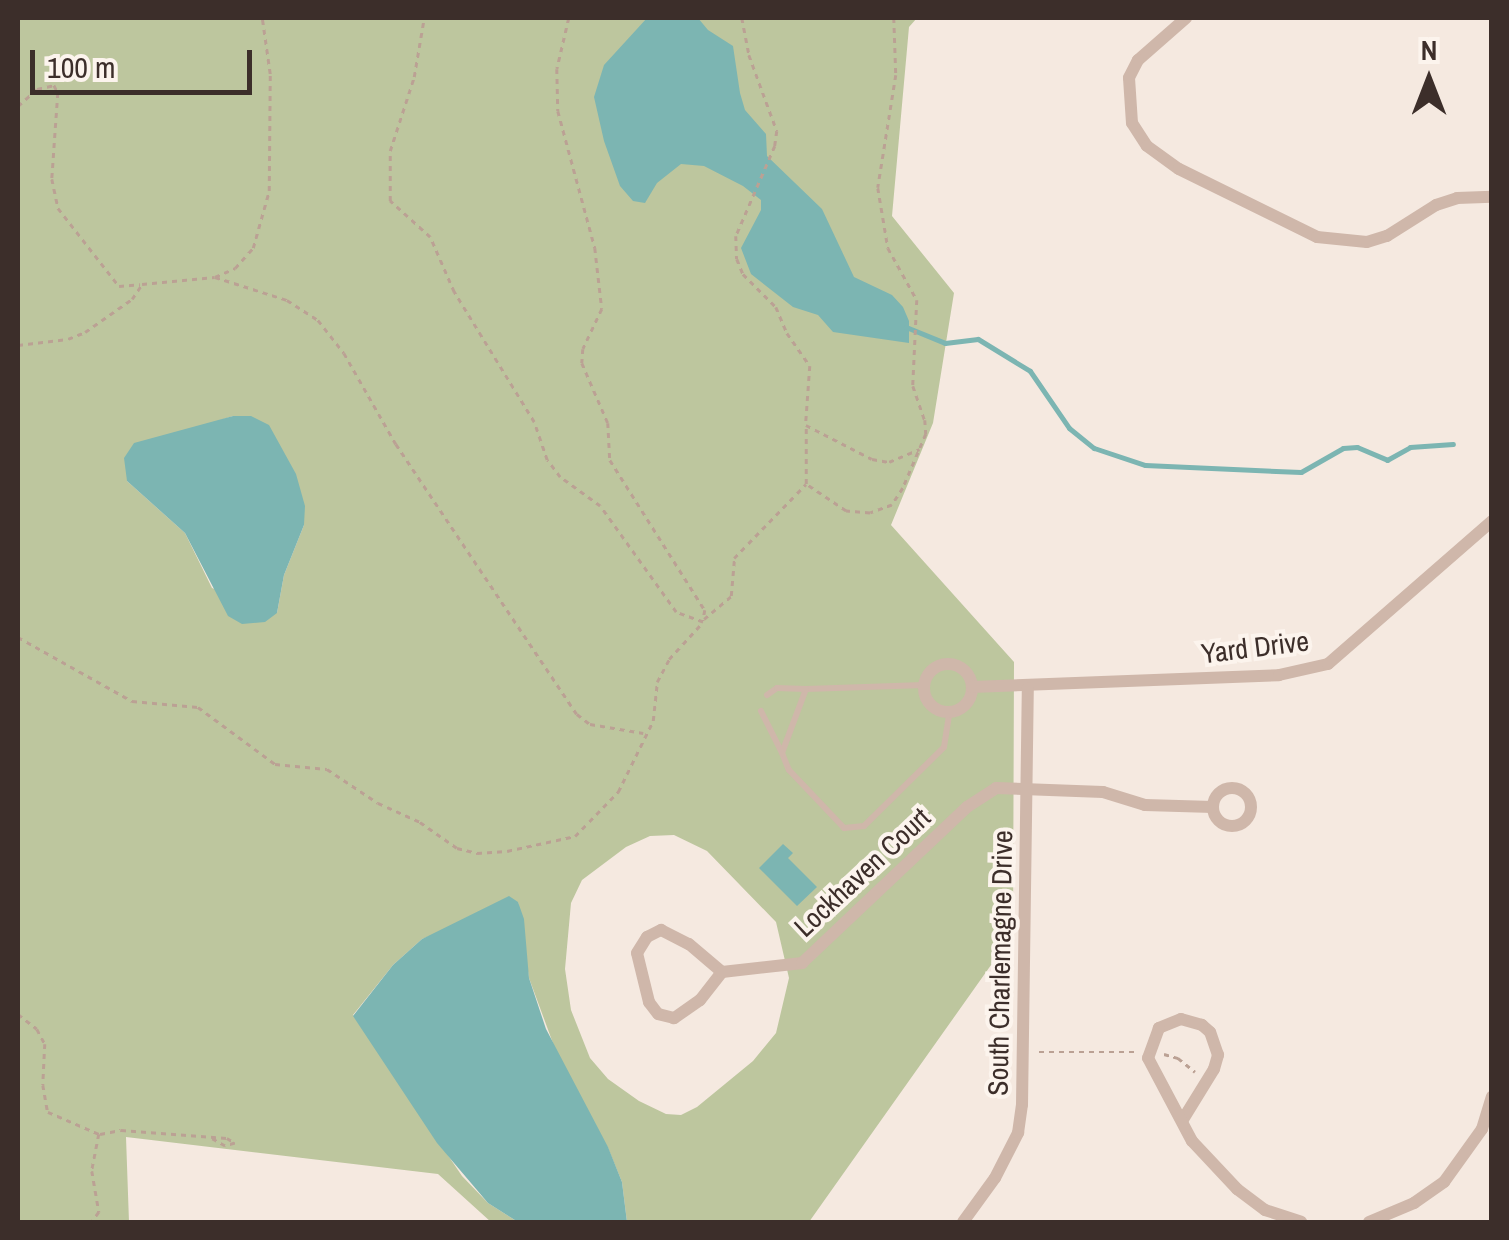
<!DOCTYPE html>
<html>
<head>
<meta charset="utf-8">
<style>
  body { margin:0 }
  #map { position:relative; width:1509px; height:1240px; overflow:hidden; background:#f5e9e0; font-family:"Archivo Narrow",sans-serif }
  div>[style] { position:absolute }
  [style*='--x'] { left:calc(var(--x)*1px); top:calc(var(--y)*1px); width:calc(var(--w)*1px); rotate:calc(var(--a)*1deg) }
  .green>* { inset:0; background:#bdc69e }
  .water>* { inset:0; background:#7cb5b2 }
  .stream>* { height:5px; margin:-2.5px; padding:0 2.5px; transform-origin:2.5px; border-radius:2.5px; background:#7cb5b2 }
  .path>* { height:2.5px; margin-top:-1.25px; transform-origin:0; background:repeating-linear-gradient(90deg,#bba194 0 5px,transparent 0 10px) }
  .service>* { height:6px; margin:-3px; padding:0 3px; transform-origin:3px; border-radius:3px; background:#cfb7aa }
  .minor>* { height:12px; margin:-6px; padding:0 6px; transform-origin:6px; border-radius:6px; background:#cfb7aa }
  .minor>.ring { margin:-6px; padding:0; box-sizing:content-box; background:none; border:12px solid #cfb7aa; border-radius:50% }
  span { translate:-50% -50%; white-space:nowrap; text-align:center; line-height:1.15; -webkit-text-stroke:8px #fcf4ed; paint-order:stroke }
  .street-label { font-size:28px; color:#3c2e2a }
  .frame { position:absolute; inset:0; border:20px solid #3c2e2a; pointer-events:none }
  .north { position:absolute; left:1379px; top:30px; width:100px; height:100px; -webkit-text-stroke:8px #fcf4ed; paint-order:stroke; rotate:0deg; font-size:28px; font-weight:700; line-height:40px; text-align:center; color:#3c2e2a }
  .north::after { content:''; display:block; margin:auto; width:35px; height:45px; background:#3c2e2a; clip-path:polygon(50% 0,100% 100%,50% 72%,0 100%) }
  .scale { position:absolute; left:30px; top:50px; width:222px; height:45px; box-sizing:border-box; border:5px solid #3c2e2a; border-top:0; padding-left:12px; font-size:30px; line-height:35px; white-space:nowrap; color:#3c2e2a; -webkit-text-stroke:8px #fcf4ed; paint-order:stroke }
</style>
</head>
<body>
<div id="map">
  <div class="green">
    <div style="clip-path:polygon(evenodd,18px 18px,917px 18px,909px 27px,892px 216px,954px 293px,933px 423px,891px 525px,1014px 662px,1013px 934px,809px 1222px,627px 1222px,622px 1182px,608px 1148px,561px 1065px,529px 978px,518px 902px,422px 939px,393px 965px,353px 1015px,462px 1176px,488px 1203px,518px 1222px,491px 1222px,438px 1174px,126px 1137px,129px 1222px,18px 1222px,18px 18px,233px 416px,304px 525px,284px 575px,277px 613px,212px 588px,185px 533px,127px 481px,206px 425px,233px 416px,18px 18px,674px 835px,707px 851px,776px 922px,789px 978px,776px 1033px,753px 1061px,697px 1107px,681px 1115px,666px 1114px,639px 1101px,608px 1079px,590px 1058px,571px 1010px,565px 969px,571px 903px,582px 880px,626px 847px,650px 836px,674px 835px)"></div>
  </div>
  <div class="water">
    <div style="clip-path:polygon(647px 18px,698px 18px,708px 30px,733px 46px,740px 93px,745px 110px,766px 134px,767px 156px,822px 209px,854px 277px,892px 295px,903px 307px,909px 321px,909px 343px,833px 332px,818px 315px,793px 307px,751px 274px,741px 248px,761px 210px,761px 200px,743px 186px,704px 166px,681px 164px,657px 183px,645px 203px,633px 201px,620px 186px,604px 141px,594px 97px,604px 65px)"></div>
    <div style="clip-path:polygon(233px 416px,251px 416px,269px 425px,296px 474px,305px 506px,304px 525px,284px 575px,277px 613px,265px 622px,242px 624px,228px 616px,185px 533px,127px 481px,124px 458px,134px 443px)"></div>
    <div style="clip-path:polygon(783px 844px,793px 853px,788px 858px,817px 887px,797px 906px,759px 868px)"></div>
    <div style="clip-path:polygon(509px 896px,518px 902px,524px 919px,529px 978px,546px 1029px,608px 1147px,622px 1182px,627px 1222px,518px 1222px,488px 1203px,437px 1143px,353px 1016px,393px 965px,422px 939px)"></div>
  </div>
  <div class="stream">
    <div style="--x:906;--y:327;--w:42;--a:22.3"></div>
    <div style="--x:945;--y:343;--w:33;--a:-7"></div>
    <div style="--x:978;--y:339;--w:61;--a:31.6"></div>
    <div style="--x:1030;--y:371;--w:69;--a:55.6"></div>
    <div style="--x:1069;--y:428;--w:32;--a:39"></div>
    <div style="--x:1094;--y:448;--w:54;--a:18.4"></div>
    <div style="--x:1145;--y:465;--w:156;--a:2.6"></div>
    <div style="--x:1301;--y:472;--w:48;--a:-29.7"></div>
    <div style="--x:1343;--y:448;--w:14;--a:-4"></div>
    <div style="--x:1357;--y:447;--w:33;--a:23"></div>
    <div style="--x:1387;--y:460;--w:26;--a:-29"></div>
    <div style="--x:1410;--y:447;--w:43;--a:-4"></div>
  </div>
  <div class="path">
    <div style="--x:569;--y:18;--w:52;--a:103.2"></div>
    <div style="--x:557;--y:69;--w:42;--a:88.6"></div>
    <div style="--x:558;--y:111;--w:142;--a:74.9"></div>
    <div style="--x:595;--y:248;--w:61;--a:83.5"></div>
    <div style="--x:602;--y:309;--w:44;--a:115.4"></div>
    <div style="--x:583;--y:349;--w:14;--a:94"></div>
    <div style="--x:582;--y:363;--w:65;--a:66.6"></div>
    <div style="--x:608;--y:423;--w:37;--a:87"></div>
    <div style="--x:610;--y:460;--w:178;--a:57.7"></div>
    <div style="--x:705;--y:610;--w:11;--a:100"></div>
    <div style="--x:742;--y:18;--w:38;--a:79"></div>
    <div style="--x:749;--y:55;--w:81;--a:69.8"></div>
    <div style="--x:777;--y:131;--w:15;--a:98"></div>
    <div style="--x:775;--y:146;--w:98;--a:113.4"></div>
    <div style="--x:736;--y:236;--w:23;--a:88"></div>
    <div style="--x:737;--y:259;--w:16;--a:68"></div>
    <div style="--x:743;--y:274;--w:47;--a:45"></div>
    <div style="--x:776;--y:307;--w:28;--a:67"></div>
    <div style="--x:787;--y:333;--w:40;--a:55.1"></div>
    <div style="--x:810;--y:366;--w:56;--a:94.1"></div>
    <div style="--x:894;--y:18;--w:57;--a:88"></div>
    <div style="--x:896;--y:75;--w:114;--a:99.1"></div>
    <div style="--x:878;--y:188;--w:61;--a:80.5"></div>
    <div style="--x:888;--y:248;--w:60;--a:60.9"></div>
    <div style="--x:917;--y:300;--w:86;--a:92.7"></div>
    <div style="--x:913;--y:386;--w:36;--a:71"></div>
    <div style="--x:925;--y:420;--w:14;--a:86"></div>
    <div style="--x:926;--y:434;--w:59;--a:113.1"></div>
    <div style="--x:903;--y:488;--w:20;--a:123"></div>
    <div style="--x:892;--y:505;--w:23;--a:160"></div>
    <div style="--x:870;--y:513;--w:24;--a:-175"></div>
    <div style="--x:846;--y:511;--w:48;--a:-146"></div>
    <div style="--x:806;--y:484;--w:59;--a:-90"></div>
    <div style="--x:806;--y:425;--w:74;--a:27.3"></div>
    <div style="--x:872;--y:459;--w:17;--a:10"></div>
    <div style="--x:889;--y:462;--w:33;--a:-23"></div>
    <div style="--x:18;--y:106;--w:25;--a:-42"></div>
    <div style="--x:37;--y:89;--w:17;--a:-13"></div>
    <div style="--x:54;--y:85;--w:9;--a:63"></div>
    <div style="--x:58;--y:93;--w:86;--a:94"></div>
    <div style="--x:52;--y:179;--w:30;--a:78"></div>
    <div style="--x:58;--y:208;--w:99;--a:52"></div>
    <div style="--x:119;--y:286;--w:21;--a:-5"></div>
    <div style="--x:215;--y:277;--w:76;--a:17.7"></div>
    <div style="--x:287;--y:300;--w:37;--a:33"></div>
    <div style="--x:318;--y:320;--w:42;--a:51.8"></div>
    <div style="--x:344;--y:353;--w:105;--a:60.3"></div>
    <div style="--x:396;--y:444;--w:325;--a:56.2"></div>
    <div style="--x:577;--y:714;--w:16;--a:38"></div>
    <div style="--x:590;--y:724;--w:54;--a:9.6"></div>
    <div style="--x:18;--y:345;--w:50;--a:-6.8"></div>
    <div style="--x:68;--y:339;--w:18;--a:-22"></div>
    <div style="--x:85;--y:332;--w:57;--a:-35.1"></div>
    <div style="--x:132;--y:299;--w:18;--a:-56"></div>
    <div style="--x:142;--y:284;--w:73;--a:-5.5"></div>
    <div style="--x:215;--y:277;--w:22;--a:-24"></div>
    <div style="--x:235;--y:268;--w:27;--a:-48"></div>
    <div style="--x:253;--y:248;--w:59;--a:-74.3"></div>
    <div style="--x:269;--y:191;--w:117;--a:-89.5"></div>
    <div style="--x:270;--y:74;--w:57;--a:-98.1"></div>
    <div style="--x:704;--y:619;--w:35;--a:-40"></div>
    <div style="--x:731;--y:596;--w:38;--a:-85"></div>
    <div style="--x:734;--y:558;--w:103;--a:-45.8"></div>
    <div style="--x:18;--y:637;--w:131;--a:29.3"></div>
    <div style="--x:132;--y:701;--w:66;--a:5.2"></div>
    <div style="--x:198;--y:707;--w:96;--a:36.5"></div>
    <div style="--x:275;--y:764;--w:52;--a:5.5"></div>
    <div style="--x:327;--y:769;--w:61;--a:33.7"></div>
    <div style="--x:378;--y:803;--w:46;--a:24.3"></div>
    <div style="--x:420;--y:822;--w:45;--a:35.1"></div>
    <div style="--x:457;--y:848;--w:21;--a:14"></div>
    <div style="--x:477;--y:853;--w:30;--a:-4"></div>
    <div style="--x:507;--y:851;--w:70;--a:-12.4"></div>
    <div style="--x:575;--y:836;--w:62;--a:-45.7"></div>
    <div style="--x:618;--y:792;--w:79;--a:-63.8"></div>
    <div style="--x:653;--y:721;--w:39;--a:-84"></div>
    <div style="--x:657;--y:682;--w:26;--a:-62"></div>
    <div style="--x:669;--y:659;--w:50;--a:-47.4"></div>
    <div style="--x:703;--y:622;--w:29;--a:-160"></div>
    <div style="--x:676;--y:612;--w:130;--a:-125.6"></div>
    <div style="--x:600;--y:506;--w:49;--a:-144.1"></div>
    <div style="--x:560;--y:477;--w:21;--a:-127"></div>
    <div style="--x:547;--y:460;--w:40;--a:-108.9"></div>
    <div style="--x:534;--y:422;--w:153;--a:-121.6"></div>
    <div style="--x:454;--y:292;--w:60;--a:-113.6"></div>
    <div style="--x:430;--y:237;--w:54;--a:-138"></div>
    <div style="--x:390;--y:201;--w:50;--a:-90"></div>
    <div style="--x:390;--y:151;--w:78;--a:-72"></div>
    <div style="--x:414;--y:77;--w:60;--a:-80.4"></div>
    <div style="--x:18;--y:1014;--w:24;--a:38"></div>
    <div style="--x:37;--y:1029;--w:17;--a:62"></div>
    <div style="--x:45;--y:1044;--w:41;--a:92.8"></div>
    <div style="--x:43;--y:1085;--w:27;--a:80"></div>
    <div style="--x:48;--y:1112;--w:56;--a:23.3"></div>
    <div style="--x:99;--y:1134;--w:38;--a:101"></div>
    <div style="--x:92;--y:1171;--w:42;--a:80.3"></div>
    <div style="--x:99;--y:1212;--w:12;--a:125"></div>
    <div style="--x:1039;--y:1052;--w:97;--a:0"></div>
    <div style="--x:1164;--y:1054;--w:15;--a:16"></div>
    <div style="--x:1178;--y:1058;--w:22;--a:39"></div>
    <div style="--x:100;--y:1134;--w:21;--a:-11"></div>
    <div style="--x:121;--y:1130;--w:106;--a:4.3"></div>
    <div style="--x:227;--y:1138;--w:9;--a:32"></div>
    <div style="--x:235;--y:1143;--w:10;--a:163"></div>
    <div style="--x:225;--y:1146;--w:18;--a:-151"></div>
  </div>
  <div class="service">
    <div style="--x:924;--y:685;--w:118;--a:178.1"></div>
    <div style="--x:806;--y:689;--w:68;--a:110.6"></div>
    <div style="--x:782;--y:753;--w:18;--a:68"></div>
    <div style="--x:789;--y:770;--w:80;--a:46.5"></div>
    <div style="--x:844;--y:828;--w:20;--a:-6"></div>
    <div style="--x:864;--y:826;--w:112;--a:-44.6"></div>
    <div style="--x:944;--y:747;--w:36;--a:-81"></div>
    <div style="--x:767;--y:695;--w:12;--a:-35"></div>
    <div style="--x:777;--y:688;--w:29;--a:2"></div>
    <div style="--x:761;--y:711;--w:47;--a:63.4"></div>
  </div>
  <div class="minor">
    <div style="--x:1186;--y:18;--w:64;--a:138.8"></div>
    <div style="--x:1138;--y:60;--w:20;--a:117"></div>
    <div style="--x:1129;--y:78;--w:45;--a:86.2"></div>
    <div style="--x:1132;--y:123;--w:27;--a:57"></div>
    <div style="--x:1147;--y:146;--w:39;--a:36"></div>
    <div style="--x:1179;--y:169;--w:154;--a:26.2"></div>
    <div style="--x:1317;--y:237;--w:50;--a:5.7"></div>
    <div style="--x:1367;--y:242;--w:21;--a:-17"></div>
    <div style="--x:1387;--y:236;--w:58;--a:-32.3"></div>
    <div style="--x:1436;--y:205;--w:22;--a:-18"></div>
    <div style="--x:1457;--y:198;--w:35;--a:-2"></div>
    <div class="ring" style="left:924px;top:664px;width:36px;height:36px"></div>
    <div style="--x:972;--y:687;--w:307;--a:-2.2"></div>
    <div style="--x:1279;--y:675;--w:50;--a:-12.7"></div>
    <div style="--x:1328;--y:664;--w:218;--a:-41.1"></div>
    <div class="ring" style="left:1213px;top:788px;width:26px;height:26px"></div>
    <div style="--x:722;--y:972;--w:36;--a:128"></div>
    <div style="--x:700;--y:1000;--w:32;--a:145"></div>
    <div style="--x:674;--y:1018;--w:16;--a:-166"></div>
    <div style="--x:658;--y:1014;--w:15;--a:-127"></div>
    <div style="--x:649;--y:1002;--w:50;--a:-103.8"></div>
    <div style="--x:637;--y:953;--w:19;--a:-58"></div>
    <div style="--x:647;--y:937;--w:16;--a:-27"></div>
    <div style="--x:661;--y:930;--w:31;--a:27"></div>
    <div style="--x:689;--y:944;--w:43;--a:40.3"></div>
    <div style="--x:722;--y:972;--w:81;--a:-6.4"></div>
    <div style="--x:802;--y:963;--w:227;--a:-43.4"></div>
    <div style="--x:967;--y:807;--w:35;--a:-33"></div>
    <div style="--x:996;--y:788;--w:107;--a:2.1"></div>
    <div style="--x:1103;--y:792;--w:44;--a:17.2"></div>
    <div style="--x:1145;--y:805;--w:68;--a:1.7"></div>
    <div style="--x:1182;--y:1121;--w:61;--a:-58.4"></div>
    <div style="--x:1214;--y:1069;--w:15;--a:-74"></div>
    <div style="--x:1218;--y:1055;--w:24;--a:-109"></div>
    <div style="--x:1210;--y:1032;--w:11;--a:-139"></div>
    <div style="--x:1202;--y:1025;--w:22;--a:-164"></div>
    <div style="--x:1181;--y:1019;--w:24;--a:158"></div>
    <div style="--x:1159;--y:1028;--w:32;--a:110"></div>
    <div style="--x:1148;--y:1058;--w:94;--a:62.1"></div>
    <div style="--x:1192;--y:1141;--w:66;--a:46.8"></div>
    <div style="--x:1237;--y:1189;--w:35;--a:37"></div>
    <div style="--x:1265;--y:1210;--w:38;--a:18"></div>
    <div style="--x:963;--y:1222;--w:54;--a:-54"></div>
    <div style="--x:995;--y:1178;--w:51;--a:-62.9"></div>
    <div style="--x:1018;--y:1133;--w:28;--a:-82"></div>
    <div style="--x:1022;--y:1105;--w:417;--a:-89.2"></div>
    <div style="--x:1369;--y:1222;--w:49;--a:-22.9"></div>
    <div style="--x:1414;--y:1203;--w:37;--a:-35"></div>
    <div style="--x:1444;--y:1182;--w:65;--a:-54.4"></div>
    <div style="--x:1482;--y:1129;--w:34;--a:-73"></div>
  </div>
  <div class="street-label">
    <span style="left:1255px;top:647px;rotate:-7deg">Yard Drive</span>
    <span style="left:862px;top:872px;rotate:-43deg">Lockhaven Court</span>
    <span style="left:1000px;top:963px;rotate:-89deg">South Charlemagne Drive</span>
  </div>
  <div class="frame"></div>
  <div class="north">N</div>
  <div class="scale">100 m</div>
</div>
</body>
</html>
